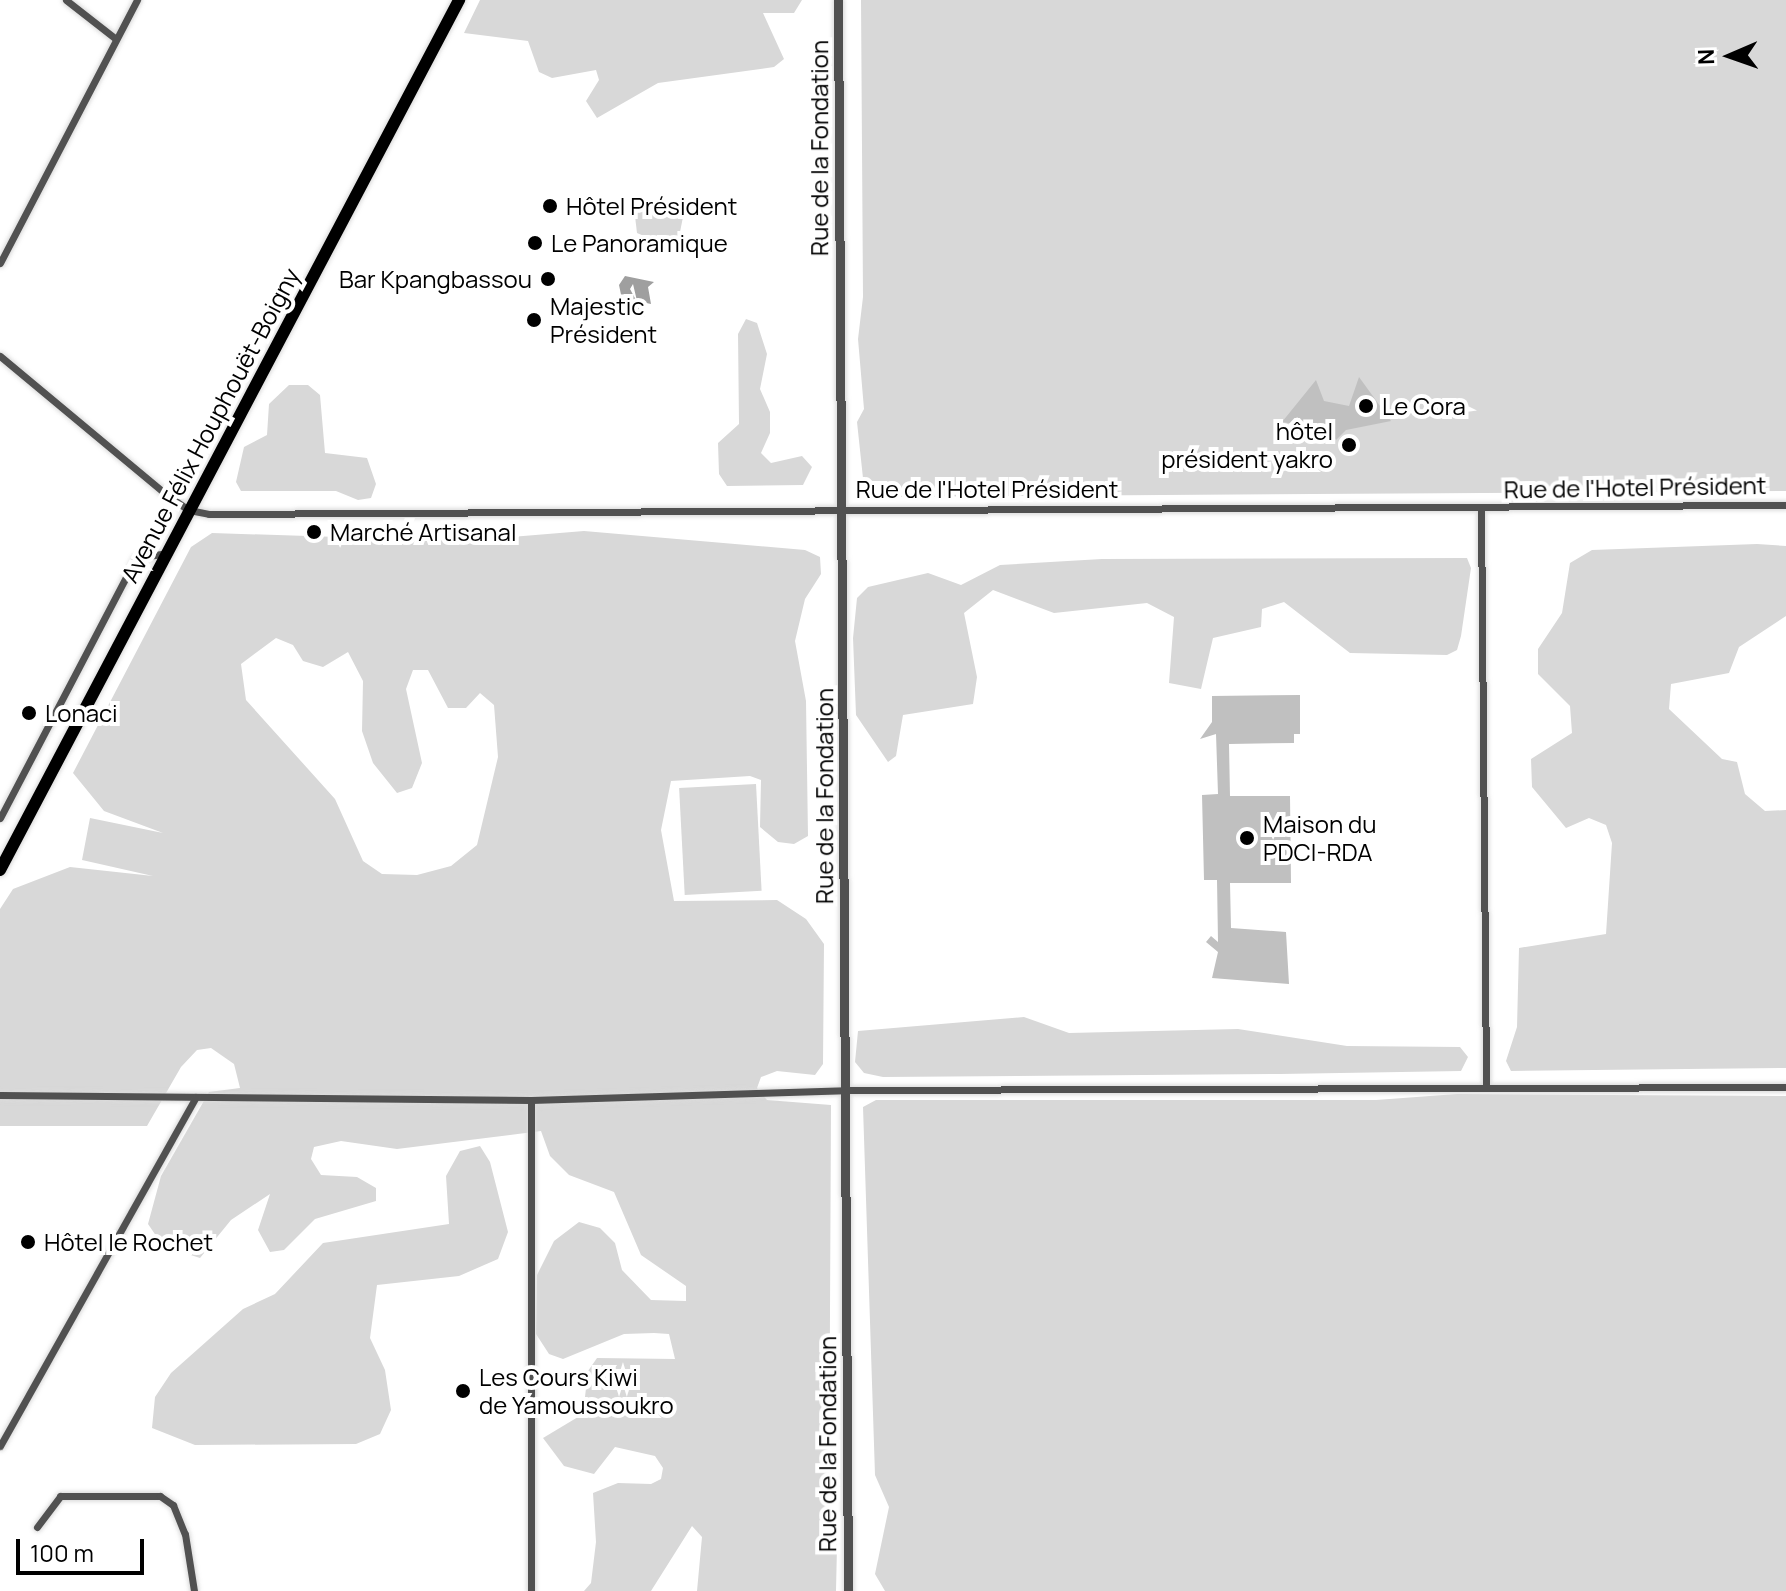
<!DOCTYPE html>
<html>
<head>
<meta charset="utf-8">
<style>
  body { margin:0 }
  #map { position:relative; width:1786px; height:1591px; overflow:hidden; background:#fff; font-family:Manrope,sans-serif }
  div>[style] { position:absolute }
  [style*='--x'] { left:calc(var(--x)*1px); top:calc(var(--y)*1px); width:calc(var(--w)*1px); rotate:calc(var(--a)*1deg) }
  .green>* { inset:0; background:#d8d8d8; transform-origin:0 0 }
  .water>* { inset:0; background:#9f9f9f }
  .building>* { inset:0; background:#c0c0c0 }
  .roads { filter:drop-shadow(0 0 2px #dbdbdb) drop-shadow(0 0 2px #dbdbdb) }
  .minor>* { height:7px; margin:-3.5px; padding:0 3.5px; transform-origin:3.5px; border-radius:3.5px; background:#515151 }
  .tertiary>* { height:9px; margin:-4.5px; padding:0 4.5px; transform-origin:4.5px; border-radius:4.5px; background:#515151 }
  .trunk>* { height:12px; margin:-6px; padding:0 6px; transform-origin:6px; border-radius:6px; background:#000 }
  .dots>* { width:22px; height:22px; translate:-50% -50%; box-sizing:border-box; border:4px solid #fff; border-radius:50% }
  span { translate:-50% -50%; white-space:nowrap; text-align:center; line-height:1.15; -webkit-text-stroke:8px #fff; paint-order:stroke }
  .street-label { font-size:24px; color:#000 }
  .poi-label { font-size:24px; color:#000 }
  .left { translate:0 -50%; text-align:left }
  .right { translate:-100% -50%; text-align:right }
  .north { position:absolute; left:1690px; top:16px; width:80px; height:80px; -webkit-text-stroke:6px #fff; paint-order:stroke; rotate:268deg; font-size:22px; font-weight:700; line-height:32px; text-align:center; color:#000 }
  .north::after { content:''; display:block; margin:auto; width:28px; height:36px; background:#000; clip-path:polygon(50% 0,100% 100%,50% 72%,0 100%) }
  .scale { position:absolute; left:16px; top:1539px; width:128px; height:36px; box-sizing:border-box; border:4px solid #000; border-top:0; padding-left:10px; font-size:24px; line-height:28px; white-space:nowrap; color:#000; -webkit-text-stroke:6px #fff; paint-order:stroke }
</style>
</head>
<body>
<div id="map">
  <div class="green">
    <div style="clip-path:polygon(480px 0,802px 0,794px 13px,763px 13px,784px 59px,774px 67px,658px 83px,597px 118px,586px 101px,599px 80px,596px 70px,552px 78px,539px 72px,528px 41px,464px 33px)"></div>
    <div style="clip-path:polygon(861px 0,1786px 0,1786px 491px,865px 497px,857px 422px,864px 409px,858px 339px,863px 297px)"></div>
    <div style="clip-path:polygon(646px 201px,683px 217px,678px 242px,665px 245px,637px 233px,635px 216px)"></div>
    <div style="clip-path:polygon(746px 319px,757px 323px,767px 354px,760px 389px,770px 412px,770px 433px,761px 453px,771px 463px,802px 456px,812px 467px,803px 485px,727px 486px,719px 474px,718px 443px,739px 424px,738px 334px)"></div>
    <div style="clip-path:polygon(289px 385px,308px 385px,320px 395px,325px 453px,367px 458px,376px 484px,371px 498px,358px 500px,336px 491px,241px 491px,236px 482px,244px 447px,267px 435px,269px 404px)"></div>
    <div style="clip-path:polygon(evenodd,584px 531px,805px 550px,820px 557px,821px 574px,805px 599px,795px 641px,806px 701px,808px 836px,794px 844px,778px 842px,760px 827px,761px 780px,750px 776px,671px 781px,661px 830px,674px 901px,777px 900px,806px 919px,824px 944px,823px 1064px,815px 1075px,777px 1071px,761px 1077px,757px 1088px,767px 1100px,831px 1105px,829px 1520px,837px 1546px,836px 1591px,697px 1591px,702px 1537px,692px 1526px,651px 1591px,584px 1591px,591px 1583px,596px 1542px,593px 1493px,618px 1483px,651px 1484px,661px 1479px,663px 1468px,655px 1456px,615px 1447px,594px 1474px,564px 1466px,543px 1438px,583px 1414px,588px 1371px,597px 1358px,675px 1359px,669px 1334px,654px 1333px,624px 1334px,563px 1359px,549px 1354px,536px 1334px,537px 1275px,554px 1241px,579px 1222px,600px 1228px,615px 1243px,622px 1270px,651px 1300px,686px 1301px,686px 1286px,641px 1255px,614px 1192px,569px 1175px,550px 1156px,541px 1131px,397px 1149px,341px 1141px,314px 1147px,311px 1159px,321px 1175px,357px 1177px,376px 1188px,376px 1201px,315px 1219px,284px 1250px,270px 1252px,258px 1230px,270px 1194px,231px 1220px,200px 1258px,163px 1246px,148px 1224px,161px 1176px,209px 1092px,240px 1088px,234px 1064px,211px 1048px,197px 1050px,181px 1067px,147px 1126px,0 1126px,0 909px,13px 889px,70px 867px,153px 876px,82px 860px,90px 818px,163px 833px,104px 811px,73px 773px,191px 547px,212px 533px,461px 541px,584px 531px,276px 638px,293px 645px,303px 661px,323px 667px,348px 652px,363px 681px,362px 731px,373px 763px,397px 793px,412px 788px,422px 763px,406px 689px,413px 670px,428px 670px,448px 708px,466px 708px,480px 693px,494px 705px,498px 757px,477px 845px,451px 866px,417px 875px,382px 874px,363px 861px,335px 799px,246px 700px,241px 664px,276px 638px)"></div>
    <div style="clip-path:polygon(1757px 544px,1786px 546px,1786px 616px,1739px 647px,1729px 673px,1671px 684px,1669px 709px,1722px 759px,1737px 762px,1745px 794px,1765px 811px,1786px 810px,1786px 1068px,1511px 1071px,1506px 1061px,1517px 1027px,1519px 948px,1606px 934px,1612px 843px,1606px 825px,1589px 818px,1566px 828px,1532px 787px,1531px 759px,1572px 733px,1570px 706px,1538px 674px,1538px 649px,1562px 613px,1570px 563px,1592px 550px)"></div>
    <div style="clip-path:polygon(1467px 558px,1471px 568px,1461px 636px,1457px 650px,1447px 655px,1350px 653px,1284px 602px,1262px 609px,1261px 627px,1213px 638px,1201px 689px,1169px 683px,1174px 617px,1147px 603px,1054px 613px,993px 590px,964px 613px,977px 677px,973px 704px,903px 715px,896px 756px,888px 762px,856px 715px,853px 638px,857px 598px,868px 587px,928px 573px,961px 585px,1000px 565px,1102px 559px)"></div>
    <div style="left:756px;top:784px;width:107px;height:77px;rotate:87deg"></div>
    <div style="clip-path:polygon(1024px 1017px,1069px 1033px,1238px 1029px,1347px 1046px,1460px 1047px,1468px 1057px,1461px 1071px,1280px 1074px,883px 1077px,864px 1073px,855px 1062px,858px 1031px)"></div>
    <div style="clip-path:polygon(1457px 1094px,1786px 1096px,1786px 1591px,885px 1591px,875px 1574px,889px 1507px,875px 1475px,863px 1107px,876px 1100px,1376px 1100px)"></div>
    <div style="clip-path:polygon(480px 1146px,490px 1162px,508px 1232px,498px 1259px,459px 1276px,377px 1285px,370px 1338px,385px 1370px,391px 1410px,380px 1434px,356px 1444px,195px 1445px,152px 1428px,155px 1397px,171px 1373px,243px 1309px,275px 1294px,323px 1243px,449px 1224px,446px 1176px,460px 1151px)"></div>
  </div>
  <div class="water">
    <div style="clip-path:polygon(625px 276px,654px 282px,648px 287px,651px 304px,637px 301px,633px 284px,630px 289px,645px 317px,624px 309px,619px 285px)"></div>
  </div>
  <div class="building">
    <div style="clip-path:polygon(1359px 377px,1391px 421px,1346px 430px,1336px 440px,1330px 430px,1282px 422px,1316px 380px,1324px 401px,1349px 406px)"></div>
    <div style="clip-path:polygon(1300px 695px,1300px 734px,1294px 734px,1294px 743px,1229px 744px,1230px 796px,1290px 796px,1291px 883px,1230px 883px,1231px 928px,1286px 932px,1289px 984px,1212px 978px,1218px 952px,1206px 942px,1211px 936px,1218px 942px,1217px 880px,1204px 880px,1202px 795px,1218px 794px,1216px 734px,1200px 739px,1212px 722px,1212px 696px)"></div>
  </div>
  <div class="roads">
    <div class="minor">
      <div style="--x:66;--y:0;--w:63;--a:38"></div>
      <div style="--x:0;--y:263;--w:297;--a:-62.5"></div>
      <div style="--x:0;--y:356;--w:219;--a:39.8"></div>
      <div style="--x:168;--y:496;--w:25;--a:34"></div>
      <div style="--x:189;--y:510;--w:20;--a:11"></div>
      <div style="--x:209;--y:514;--w:1577;--a:-0.33"></div>
      <div style="--x:1481;--y:509;--w:576;--a:89.5"></div>
      <div style="--x:0;--y:818;--w:293;--a:-62.4"></div>
      <div style="--x:136;--y:558;--w:32;--a:-9"></div>
      <div style="--x:0;--y:1095;--w:531;--a:0.54"></div>
      <div style="--x:531;--y:1100;--w:314;--a:-1.8"></div>
      <div style="--x:845;--y:1090;--w:941;--a:-0.18"></div>
      <div style="--x:0;--y:1446;--w:400;--a:-60.7"></div>
      <div style="--x:37;--y:1527;--w:39;--a:-53"></div>
      <div style="--x:60;--y:1496;--w:100;--a:0"></div>
      <div style="--x:160;--y:1496;--w:16;--a:35"></div>
      <div style="--x:173;--y:1505;--w:31;--a:68"></div>
      <div style="--x:185;--y:1534;--w:58;--a:81"></div>
      <div style="--x:531;--y:1591;--w:491;--a:-90"></div>
    </div>
    <div class="tertiary">
      <div style="--x:838;--y:0;--w:1591;--a:89.64"></div>
    </div>
    <div class="trunk">
      <div style="--x:0;--y:870;--w:984;--a:-62.18"></div>
    </div>
  </div>
  <div class="dots">
    <div style="left:550px;top:206px;background:#000"></div>
    <div style="left:535px;top:243px;background:#000"></div>
    <div style="left:548px;top:279px;background:#000"></div>
    <div style="left:534px;top:320px;background:#000"></div>
    <div style="left:1366px;top:406px;background:#000"></div>
    <div style="left:1349px;top:445px;background:#000"></div>
    <div style="left:314px;top:532px;background:#000"></div>
    <div style="left:29px;top:713px;background:#000"></div>
    <div style="left:1247px;top:838px;background:#000"></div>
    <div style="left:28px;top:1242px;background:#000"></div>
    <div style="left:463px;top:1391px;background:#000"></div>
  </div>
  <div class="street-label">
    <span style="left:819px;top:148px;rotate:-90deg">Rue de la Fondation</span>
    <span style="left:210px;top:425px;rotate:-62deg">Avenue Félix Houphouët-Boigny</span>
    <span style="left:1635px;top:487px;rotate:-1deg">Rue de l'Hotel Président</span>
    <span style="left:987px;top:489px">Rue de l'Hotel Président</span>
    <span style="left:824px;top:796px;rotate:-90deg">Rue de la Fondation</span>
    <span style="left:827px;top:1444px;rotate:-90deg">Rue de la Fondation</span>
  </div>
  <div class="poi-label">
    <span class="left" style="left:566px;top:206px">Hôtel Président</span>
    <span class="left" style="left:551px;top:243px">Le Panoramique</span>
    <span class="right" style="left:532px;top:279px">Bar Kpangbassou</span>
    <span class="left" style="left:550px;top:320px">Majestic<br>Président</span>
    <span class="left" style="left:1382px;top:406px">Le Cora</span>
    <span class="right" style="left:1333px;top:445px">hôtel<br>président yakro</span>
    <span class="left" style="left:330px;top:532px">Marché Artisanal</span>
    <span class="left" style="left:45px;top:713px">Lonaci</span>
    <span class="left" style="left:1263px;top:838px">Maison du<br>PDCI-RDA</span>
    <span class="left" style="left:44px;top:1242px">Hôtel le Rochet</span>
    <span class="left" style="left:479px;top:1391px">Les Cours Kiwi<br>de Yamoussoukro</span>
  </div>
  <div class="north">N</div>
  <div class="scale">100 m</div>
</div>
</body>
</html>
